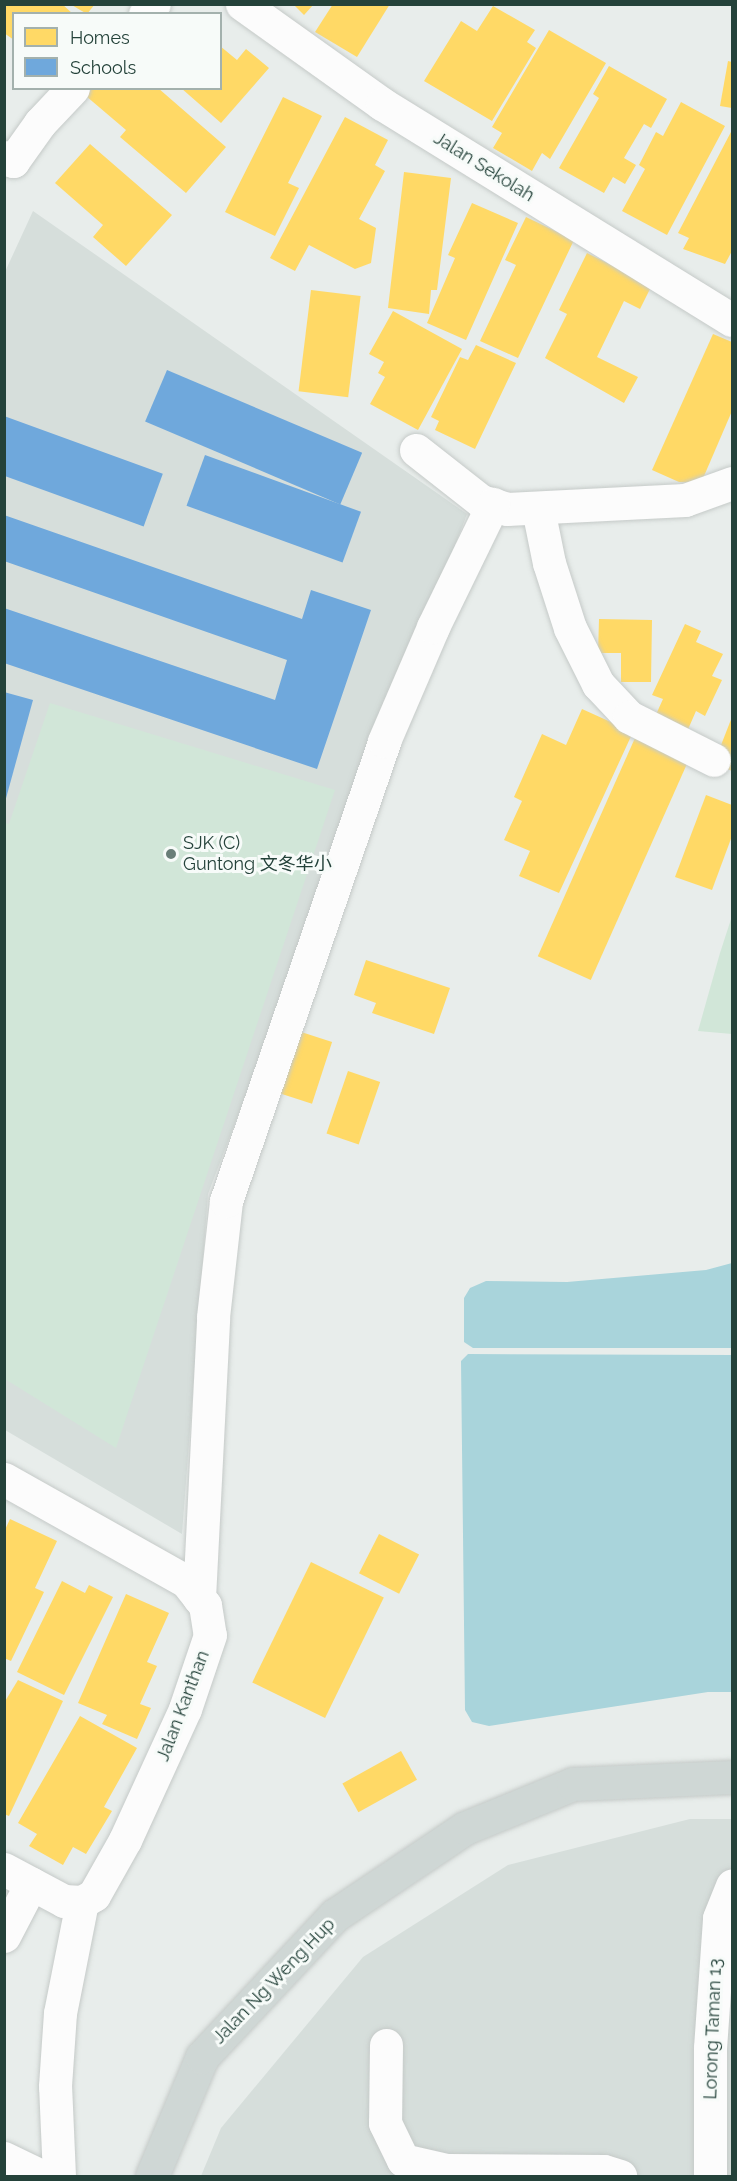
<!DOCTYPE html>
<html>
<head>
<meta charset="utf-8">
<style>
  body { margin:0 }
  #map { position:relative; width:737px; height:2181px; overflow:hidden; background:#e8edeb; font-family:Raleway,"Noto Sans SC",sans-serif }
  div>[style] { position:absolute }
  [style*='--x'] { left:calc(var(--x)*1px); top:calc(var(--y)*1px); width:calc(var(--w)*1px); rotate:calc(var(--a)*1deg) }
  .built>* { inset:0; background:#d6dedb }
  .green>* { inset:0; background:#d1e6d8 }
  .water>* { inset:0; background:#a9d4db }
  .homes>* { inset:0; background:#ffd966; transform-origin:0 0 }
  .schools>* { inset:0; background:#6fa8dc; transform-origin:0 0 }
  .roads { filter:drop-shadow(0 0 2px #c5cac8) drop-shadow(0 0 2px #c5cac8) }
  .minor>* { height:33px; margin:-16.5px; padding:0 16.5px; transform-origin:16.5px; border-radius:16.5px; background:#fcfcfc }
  .major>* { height:33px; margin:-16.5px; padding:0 16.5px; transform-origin:16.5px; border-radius:16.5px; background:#cfd7d5 }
  .dots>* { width:16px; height:16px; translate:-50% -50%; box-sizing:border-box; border:3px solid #f7fbf9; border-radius:50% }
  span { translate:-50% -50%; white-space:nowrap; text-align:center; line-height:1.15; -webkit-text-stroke:6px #f7fbf9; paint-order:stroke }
  .street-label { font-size:18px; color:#24423a }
  .poi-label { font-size:18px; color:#24423a }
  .left { translate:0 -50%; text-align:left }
  .frame { position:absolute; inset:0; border:6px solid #24423a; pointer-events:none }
  .legend { position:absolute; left:12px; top:12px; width:210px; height:78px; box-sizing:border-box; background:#f7fbf9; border:2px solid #a3b1ad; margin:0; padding:8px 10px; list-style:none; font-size:18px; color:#24423a }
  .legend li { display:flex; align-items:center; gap:12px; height:30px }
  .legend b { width:30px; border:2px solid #a3b1ad }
</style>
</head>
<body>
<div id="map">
  <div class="built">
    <div style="clip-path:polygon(33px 211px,467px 514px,208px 1194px,182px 1534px,5px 1430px,4px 274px)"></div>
    <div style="clip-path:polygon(690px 1819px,732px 1819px,732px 2176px,201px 2176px,221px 2128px,363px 1957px,508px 1865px)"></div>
  </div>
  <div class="green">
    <div style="clip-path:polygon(50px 703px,335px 790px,116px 1448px,5px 1379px,5px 823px,9px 824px)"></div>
    <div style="clip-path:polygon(732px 916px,732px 1034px,698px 1031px,720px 953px)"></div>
  </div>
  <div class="water">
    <div style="clip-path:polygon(732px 1263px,732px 1348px,473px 1348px,464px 1342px,464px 1298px,470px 1288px,486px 1281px,567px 1282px,706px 1270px)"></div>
    <div style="clip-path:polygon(468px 1354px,732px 1355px,732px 1692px,708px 1692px,489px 1726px,472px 1722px,465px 1710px,461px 1361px)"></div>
  </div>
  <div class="homes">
    <div style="clip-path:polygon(4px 4px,62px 4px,73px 14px,14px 14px,14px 40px,4px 33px)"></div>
    <div style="clip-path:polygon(70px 4px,95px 4px,87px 14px)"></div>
    <div style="clip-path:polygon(293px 4px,314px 4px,304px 15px)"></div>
    <div style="clip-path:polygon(333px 4px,390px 4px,357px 57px,315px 32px)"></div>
    <div style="clip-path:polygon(493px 6px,535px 30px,527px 42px,536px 48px,492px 121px,424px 81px,461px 21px,477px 31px)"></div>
    <div style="clip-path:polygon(549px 30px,606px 63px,550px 159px,542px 153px,532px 171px,493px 148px,502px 133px,492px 127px)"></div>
    <div style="clip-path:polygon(220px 46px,237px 60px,246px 49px,269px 68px,221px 123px,181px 88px,220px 88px)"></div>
    <div style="clip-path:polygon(728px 61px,732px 62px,732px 108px,720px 106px)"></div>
    <div style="clip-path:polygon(609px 66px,667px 99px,651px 128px,644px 124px,624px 158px,636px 165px,625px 184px,613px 177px,604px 193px,559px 168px,599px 98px,593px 94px)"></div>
    <div style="clip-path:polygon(92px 88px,158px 88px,226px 147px,186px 193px,120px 137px,126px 130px,86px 96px)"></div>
    <div style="clip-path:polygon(283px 97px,322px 116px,288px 183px,299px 188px,275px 236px,225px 212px)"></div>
    <div style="clip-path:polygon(681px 102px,725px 126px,667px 235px,622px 211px,645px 169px,639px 165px,656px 132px,663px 136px)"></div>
    <div style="clip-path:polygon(345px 117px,388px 140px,375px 165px,385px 171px,359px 219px,376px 228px,371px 263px,355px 269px,309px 245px,295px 271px,270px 258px)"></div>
    <div style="clip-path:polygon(732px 130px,732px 251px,725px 264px,683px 249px,689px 238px,678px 233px)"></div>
    <div style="clip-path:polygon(90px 144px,172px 215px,126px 266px,93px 237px,103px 225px,55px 183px)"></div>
    <div style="clip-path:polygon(404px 172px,451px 178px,437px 290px,431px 290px,429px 314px,388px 308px)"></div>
    <div style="clip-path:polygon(472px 203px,518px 223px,466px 340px,427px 323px,455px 258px,448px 255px)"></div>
    <div style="clip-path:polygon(526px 217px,574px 240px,518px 358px,480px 341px,516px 265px,505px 260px)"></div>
    <div style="clip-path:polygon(587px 253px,652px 285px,640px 309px,624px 301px,597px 357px,638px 377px,624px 403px,545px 358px,567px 314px,559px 310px)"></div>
    <div style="left:311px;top:290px;width:50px;height:102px;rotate:7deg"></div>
    <div style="clip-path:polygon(393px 311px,462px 349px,418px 430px,370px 404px,385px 377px,378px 373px,384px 362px,369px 354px)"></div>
    <div style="clip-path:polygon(713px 334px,732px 342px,732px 411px,701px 483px,679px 482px,652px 470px)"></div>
    <div style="clip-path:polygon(476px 345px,516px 363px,475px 449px,435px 430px,439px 421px,431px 417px,460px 357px,468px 360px)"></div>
    <div style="clip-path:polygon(599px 619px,652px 620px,651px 682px,621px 682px,621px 653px,598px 653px)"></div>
    <div style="clip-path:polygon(685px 624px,701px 631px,696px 642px,723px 654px,712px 676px,722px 680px,705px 716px,696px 711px,686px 734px,654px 719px,663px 699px,652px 695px)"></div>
    <div style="clip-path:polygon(582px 709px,633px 732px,559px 893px,519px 876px,530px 851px,504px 840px,522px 801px,514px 797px,542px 734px,566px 745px)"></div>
    <div style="clip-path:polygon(732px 717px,732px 771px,714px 763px)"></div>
    <div style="left:635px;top:738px;width:58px;height:239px;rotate:24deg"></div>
    <div style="clip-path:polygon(706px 795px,732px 805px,732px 836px,712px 890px,675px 877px)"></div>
    <div style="clip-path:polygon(366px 960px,450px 988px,434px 1034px,372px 1013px,376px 1003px,354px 995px)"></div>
    <div style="left:295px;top:1030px;width:39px;height:65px;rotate:18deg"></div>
    <div style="left:348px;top:1071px;width:34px;height:66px;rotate:19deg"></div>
    <div style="clip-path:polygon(10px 1519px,57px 1541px,35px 1588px,44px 1592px,11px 1661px,4px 1658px,4px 1532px)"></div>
    <div style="left:379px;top:1534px;width:45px;height:44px;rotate:27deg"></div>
    <div style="left:311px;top:1562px;width:81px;height:134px;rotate:26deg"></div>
    <div style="clip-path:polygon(62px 1581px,85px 1593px,89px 1585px,113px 1597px,64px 1695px,17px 1672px)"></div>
    <div style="clip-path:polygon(126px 1594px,169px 1613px,147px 1662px,157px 1666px,140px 1704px,151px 1708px,137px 1739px,102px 1724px,107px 1715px,78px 1703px)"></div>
    <div style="clip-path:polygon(18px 1680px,63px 1701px,9px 1816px,4px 1814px,4px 1703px)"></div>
    <div style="clip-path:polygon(80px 1716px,137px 1748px,104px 1807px,112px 1811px,86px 1854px,73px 1847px,63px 1865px,29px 1846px,37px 1834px,18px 1823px)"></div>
    <div style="left:401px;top:1751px;width:33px;height:67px;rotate:61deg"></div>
  </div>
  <div class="schools">
    <div style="left:167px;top:370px;width:212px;height:56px;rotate:23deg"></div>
    <div style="left:4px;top:416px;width:169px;height:56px;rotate:20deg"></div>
    <div style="left:205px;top:455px;width:166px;height:54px;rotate:20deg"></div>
    <div style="clip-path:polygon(4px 515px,302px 619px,311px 590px,371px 610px,317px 769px,4px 663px,4px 608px,275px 700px,287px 660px,4px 561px)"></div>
    <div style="clip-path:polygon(4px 692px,33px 700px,5px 802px,4px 802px)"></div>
  </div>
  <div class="roads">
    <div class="minor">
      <div style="--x:242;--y:4;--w:172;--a:35.5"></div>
      <div style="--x:382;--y:104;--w:411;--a:31.7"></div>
      <div style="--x:145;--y:14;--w:13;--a:-48"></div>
      <div style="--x:4;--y:157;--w:10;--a:24"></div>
      <div style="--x:13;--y:161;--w:47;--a:-54.6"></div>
      <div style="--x:40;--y:123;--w:48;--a:-46.7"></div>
      <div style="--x:416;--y:450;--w:83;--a:38.1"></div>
      <div style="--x:481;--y:501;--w:27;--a:17"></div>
      <div style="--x:507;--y:509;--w:178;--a:-2.9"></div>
      <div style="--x:685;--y:500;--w:50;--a:-19.9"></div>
      <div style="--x:538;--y:509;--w:55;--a:78.5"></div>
      <div style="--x:549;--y:563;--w:68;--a:72.1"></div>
      <div style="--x:570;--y:628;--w:63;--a:63.4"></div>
      <div style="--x:598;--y:684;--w:45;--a:46.8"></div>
      <div style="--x:629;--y:717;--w:95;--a:26.8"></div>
      <div style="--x:4;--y:1479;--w:209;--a:29.3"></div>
      <div style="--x:186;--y:1581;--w:31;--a:52"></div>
      <div style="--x:205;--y:1605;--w:30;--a:81"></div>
      <div style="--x:210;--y:1635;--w:78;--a:108.7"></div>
      <div style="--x:185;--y:1709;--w:144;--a:114.6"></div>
      <div style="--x:125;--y:1840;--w:63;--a:119.4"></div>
      <div style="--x:94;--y:1895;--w:14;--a:150"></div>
      <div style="--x:82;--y:1902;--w:18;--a:-177"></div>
      <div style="--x:64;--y:1901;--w:68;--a:-151.9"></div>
      <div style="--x:199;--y:1598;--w:281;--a:-87.1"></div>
      <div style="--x:213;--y:1317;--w:117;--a:-83.6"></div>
      <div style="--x:226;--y:1201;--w:486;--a:-71"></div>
      <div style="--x:384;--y:741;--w:124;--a:-66.7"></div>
      <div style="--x:433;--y:627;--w:137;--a:-64"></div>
      <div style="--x:4;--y:1936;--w:59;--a:-62.6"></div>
      <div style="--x:386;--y:2045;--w:78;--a:90.7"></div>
      <div style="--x:385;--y:2123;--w:41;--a:64.1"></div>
      <div style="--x:403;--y:2160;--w:45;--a:12.8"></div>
      <div style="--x:447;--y:2170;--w:157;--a:0.4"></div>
      <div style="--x:604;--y:2171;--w:17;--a:17"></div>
      <div style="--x:4;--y:2158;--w:41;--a:25.9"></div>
      <div style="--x:59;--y:2176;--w:90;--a:-92.5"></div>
      <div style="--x:55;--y:2086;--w:73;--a:-86.1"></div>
      <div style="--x:60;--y:2013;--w:113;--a:-78.8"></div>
      <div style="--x:710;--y:2176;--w:128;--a:-90"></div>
      <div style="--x:710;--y:2048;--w:130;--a:-86"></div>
      <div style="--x:719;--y:1918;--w:35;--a:-68"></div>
    </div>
    <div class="major">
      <div style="--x:152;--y:2176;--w:129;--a:-67.2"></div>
      <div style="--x:202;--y:2057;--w:195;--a:-46.9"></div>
      <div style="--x:335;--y:1915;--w:156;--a:-33.8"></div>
      <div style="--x:465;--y:1828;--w:117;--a:-22.2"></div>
      <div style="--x:573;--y:1784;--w:159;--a:-2.5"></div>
    </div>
  </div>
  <div class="dots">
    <div style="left:171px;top:854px;background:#697e78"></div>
  </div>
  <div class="street-label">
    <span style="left:484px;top:167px;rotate:32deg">Jalan Sekolah</span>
    <span style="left:183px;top:1706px;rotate:-69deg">Jalan Kanthan</span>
    <span style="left:274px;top:1981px;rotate:-46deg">Jalan Ng Weng Hup</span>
    <span style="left:713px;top:2029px;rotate:-88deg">Lorong Taman 13</span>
  </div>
  <div class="poi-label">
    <span class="left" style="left:183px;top:854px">SJK (C)<br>Guntong 文冬华小</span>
  </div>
  <div class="frame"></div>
  <ul class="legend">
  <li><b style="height:16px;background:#ffd966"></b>Homes</li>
  <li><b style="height:16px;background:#6fa8dc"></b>Schools</li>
  </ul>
</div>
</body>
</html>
